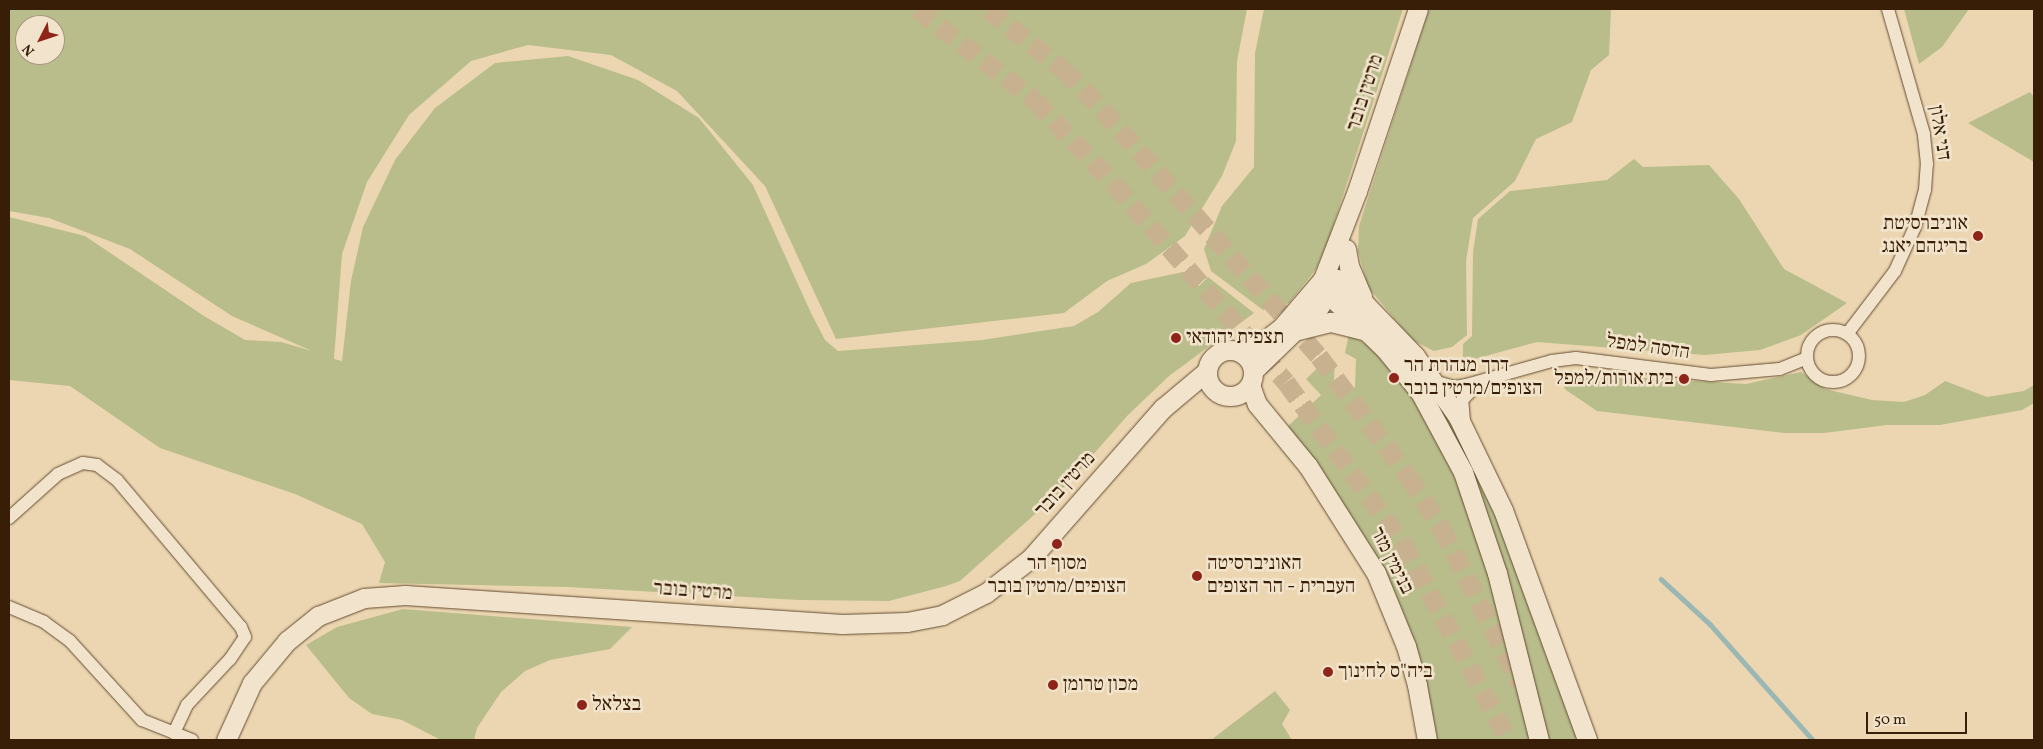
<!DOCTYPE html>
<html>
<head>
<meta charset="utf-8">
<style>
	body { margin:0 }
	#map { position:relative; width:2043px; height:749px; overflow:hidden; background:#ebd6b1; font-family:Vollkorn,"Frank Ruhl Libre",serif }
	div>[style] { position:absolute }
	.green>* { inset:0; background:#b8bd8b }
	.stream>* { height:4.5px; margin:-2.25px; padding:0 2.25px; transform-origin:2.25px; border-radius:2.25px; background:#9bb7b4 }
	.secondary-tunnel>* { height:19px; margin-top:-9.5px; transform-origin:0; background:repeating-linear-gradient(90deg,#c7b18f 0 19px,transparent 0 28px) }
	.roads { filter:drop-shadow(0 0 1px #654c31) drop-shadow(0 0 1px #654c31) }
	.street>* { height:12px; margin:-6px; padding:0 6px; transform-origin:6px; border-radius:6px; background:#f2e4cc }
	.street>.ring { margin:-6px; padding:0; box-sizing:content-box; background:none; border:12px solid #f2e4cc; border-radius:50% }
	.secondary>* { height:19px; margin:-9.5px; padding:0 9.5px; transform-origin:9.5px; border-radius:9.5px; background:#f2e4cc }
	.secondary>.ring { margin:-9.5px; padding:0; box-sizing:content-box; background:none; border:19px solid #f2e4cc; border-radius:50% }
	.dots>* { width:14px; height:14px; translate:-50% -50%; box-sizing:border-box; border:2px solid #f2e4cc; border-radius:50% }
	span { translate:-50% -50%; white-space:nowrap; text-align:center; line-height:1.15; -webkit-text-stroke:5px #f2e4cc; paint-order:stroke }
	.street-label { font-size:20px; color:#381e06 }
	.poi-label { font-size:20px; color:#381e06 }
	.right { translate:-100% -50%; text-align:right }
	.left { translate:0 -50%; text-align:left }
	.frame { position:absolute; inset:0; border:10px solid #381e06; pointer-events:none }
	.north { position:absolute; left:15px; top:15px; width:50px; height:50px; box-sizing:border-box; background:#f2e4cc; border:1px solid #a8957d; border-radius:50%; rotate:229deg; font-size:14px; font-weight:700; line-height:20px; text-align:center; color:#381e06 }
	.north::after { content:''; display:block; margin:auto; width:18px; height:22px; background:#8f2418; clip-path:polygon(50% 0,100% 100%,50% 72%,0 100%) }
	.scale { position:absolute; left:1866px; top:712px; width:101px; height:22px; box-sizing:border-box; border:2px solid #381e06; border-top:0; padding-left:6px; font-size:15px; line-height:18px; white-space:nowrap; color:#381e06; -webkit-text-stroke:4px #f2e4cc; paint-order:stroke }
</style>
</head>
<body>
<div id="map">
	<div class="green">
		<div style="clip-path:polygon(evenodd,9px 9px,1247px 9px,1237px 61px,1236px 141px,1222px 176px,1185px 236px,1146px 264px,1107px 281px,1064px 313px,836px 339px,765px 186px,677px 91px,611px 55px,528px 45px,471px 61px,409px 115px,367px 182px,342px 254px,334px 359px,342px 361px,351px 281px,363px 227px,395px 160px,435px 108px,495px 63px,568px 56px,638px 80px,699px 118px,753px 185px,811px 313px,825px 340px,838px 351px,982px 340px,1074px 326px,1098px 312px,1131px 283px,1183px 272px,1199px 286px,1208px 277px,1254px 313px,1169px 376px,1128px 415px,1061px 491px,960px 581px,946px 586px,889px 601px,800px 600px,567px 587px,379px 583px,385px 562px,362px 524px,295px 494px,160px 448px,70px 386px,9px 380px,9px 217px,85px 236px,204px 316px,245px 340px,281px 342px,312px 351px,232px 316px,130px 249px,49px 218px,9px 211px,9px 9px,25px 25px,55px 25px,55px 55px,25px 55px,25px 25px)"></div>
		<div style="clip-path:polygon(1264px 9px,1403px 9px,1330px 236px,1316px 269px,1289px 303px,1263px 310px,1211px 271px,1204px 249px,1222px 206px,1254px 167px,1255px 53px)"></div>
		<div style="clip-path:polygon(1429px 9px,1611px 9px,1609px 55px,1591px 70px,1572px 122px,1536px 139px,1515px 181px,1473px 218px,1466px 261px,1467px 335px,1452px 347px,1434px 351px,1412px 340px,1368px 287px,1358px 251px,1359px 226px)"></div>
		<div style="clip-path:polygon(1904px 9px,1969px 9px,1942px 47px,1919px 64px)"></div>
		<div style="clip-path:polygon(2030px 92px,2034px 97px,2034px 162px,1968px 123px)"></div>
		<div style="clip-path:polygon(1634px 159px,1643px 167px,1709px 165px,1739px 199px,1784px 269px,1847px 303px,1801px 335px,1760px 350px,1705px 355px,1537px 342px,1463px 362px,1463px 344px,1472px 336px,1473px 252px,1478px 219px,1510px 191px,1607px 180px)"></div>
		<div style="clip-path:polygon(1349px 334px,1374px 349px,1395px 374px,1422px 413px,1450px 465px,1494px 583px,1531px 740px,1433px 740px,1419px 666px,1286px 428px,1321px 395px,1306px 379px,1330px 356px,1335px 363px,1334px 380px,1355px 388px,1356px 359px,1345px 353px)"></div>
		<div style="clip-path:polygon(1801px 372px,1825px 389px,1872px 400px,1904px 402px,1925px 395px,1945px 381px,1987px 397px,2024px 391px,2034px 385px,2034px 403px,2022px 410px,1940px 425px,1887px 425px,1824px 433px,1785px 433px,1597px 411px,1566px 390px,1558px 380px,1564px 373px,1746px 384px)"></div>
		<div style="clip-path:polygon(1438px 394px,1479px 470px,1579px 740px,1545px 740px,1430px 398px)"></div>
		<div style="clip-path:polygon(403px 609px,632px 627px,610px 649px,550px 660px,525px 671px,501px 692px,477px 728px,474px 740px,441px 740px,402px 720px,372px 714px,349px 698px,306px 645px,337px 627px)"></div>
		<div style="clip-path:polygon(1275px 691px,1290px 710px,1282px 724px,1292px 740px,1211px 740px)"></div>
	</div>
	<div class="stream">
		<div style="left:1661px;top:579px;width:67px;rotate:42.6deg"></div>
		<div style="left:1710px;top:624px;width:155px;rotate:48.4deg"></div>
	</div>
	<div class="secondary-tunnel">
		<div style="left:917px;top:9px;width:149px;rotate:37.6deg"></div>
		<div style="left:1035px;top:100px;width:115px;rotate:46.8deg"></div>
		<div style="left:1114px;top:184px;width:262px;rotate:49deg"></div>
		<div style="left:1286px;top:382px;width:199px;rotate:54deg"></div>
		<div style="left:1403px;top:543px;width:224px;rotate:61.7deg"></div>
		<div style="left:988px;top:9px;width:96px;rotate:38.7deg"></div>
		<div style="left:1063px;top:69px;width:56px;rotate:45.7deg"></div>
		<div style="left:1102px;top:109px;width:329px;rotate:48.7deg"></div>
		<div style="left:1319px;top:356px;width:149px;rotate:53.4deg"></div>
		<div style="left:1408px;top:476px;width:61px;rotate:57.1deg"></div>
		<div style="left:1441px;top:527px;width:175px;rotate:63.1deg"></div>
	</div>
	<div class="roads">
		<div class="street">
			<div class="ring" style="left:1807px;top:330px;width:40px;height:40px"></div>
			<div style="left:1847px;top:334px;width:79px;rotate:-52.7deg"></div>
			<div style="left:1895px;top:271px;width:48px;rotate:-65.6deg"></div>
			<div style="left:1915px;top:227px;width:38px;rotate:-75deg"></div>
			<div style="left:1925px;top:190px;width:26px;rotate:-86deg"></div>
			<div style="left:1927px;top:164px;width:30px;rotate:-96deg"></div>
			<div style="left:1924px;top:134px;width:130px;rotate:-106.1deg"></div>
			<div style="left:1437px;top:382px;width:18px;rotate:16deg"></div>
			<div style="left:1454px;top:387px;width:12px;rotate:-9deg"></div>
			<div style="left:1466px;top:385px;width:89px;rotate:-15.6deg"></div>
			<div style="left:1552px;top:361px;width:24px;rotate:-7deg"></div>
			<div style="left:1576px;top:358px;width:136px;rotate:7.2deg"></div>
			<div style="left:1711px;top:375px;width:69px;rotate:-5deg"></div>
			<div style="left:1780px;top:369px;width:29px;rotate:-22deg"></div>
			<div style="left:1464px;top:421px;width:21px;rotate:-95deg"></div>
			<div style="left:1462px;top:400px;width:24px;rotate:-45deg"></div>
			<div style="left:9px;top:518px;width:66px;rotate:-41.9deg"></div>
			<div style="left:58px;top:474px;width:27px;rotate:-24deg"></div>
			<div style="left:83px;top:463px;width:14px;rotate:8deg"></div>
			<div style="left:97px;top:465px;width:25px;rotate:37deg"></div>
			<div style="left:117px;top:480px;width:192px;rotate:49.9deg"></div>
			<div style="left:241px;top:627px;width:11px;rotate:68deg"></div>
			<div style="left:245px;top:637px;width:27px;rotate:124deg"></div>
			<div style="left:230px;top:659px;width:63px;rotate:133.1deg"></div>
			<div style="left:187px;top:705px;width:31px;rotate:115deg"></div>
			<div style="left:9px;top:607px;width:38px;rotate:23deg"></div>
			<div style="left:44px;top:622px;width:32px;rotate:36deg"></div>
			<div style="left:70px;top:641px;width:107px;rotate:47.7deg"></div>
			<div style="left:142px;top:720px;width:54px;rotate:21.8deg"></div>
		</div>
		<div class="secondary">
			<div style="left:1346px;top:249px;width:17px;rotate:80deg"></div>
			<div style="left:1349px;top:266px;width:34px;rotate:67deg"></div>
			<div style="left:1323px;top:279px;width:14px"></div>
			<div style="left:1337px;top:279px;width:39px;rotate:42deg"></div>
			<div style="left:1366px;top:305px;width:71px;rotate:46.1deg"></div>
			<div style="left:1415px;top:356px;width:75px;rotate:54.8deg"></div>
			<div style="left:1458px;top:417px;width:103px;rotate:64.2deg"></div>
			<div style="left:1503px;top:510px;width:245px;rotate:69.9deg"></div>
			<div style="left:1323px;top:279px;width:16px;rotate:72deg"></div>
			<div style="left:1328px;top:294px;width:79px;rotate:44deg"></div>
			<div style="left:1385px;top:349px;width:55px;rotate:50.9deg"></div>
			<div style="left:1420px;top:392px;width:91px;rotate:61.7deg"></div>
			<div style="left:1463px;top:472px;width:107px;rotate:71.4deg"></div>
			<div style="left:1497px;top:573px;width:172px;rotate:75.9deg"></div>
			<div style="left:1298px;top:330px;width:34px;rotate:-14deg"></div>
			<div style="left:1331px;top:322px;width:33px;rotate:14deg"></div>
			<div class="ring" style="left:1207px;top:350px;width:27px;height:27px"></div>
			<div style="left:1241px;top:353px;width:20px;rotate:-24deg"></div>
			<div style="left:1259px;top:345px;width:29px;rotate:-38deg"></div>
			<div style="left:1282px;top:327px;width:63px;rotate:-49.5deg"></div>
			<div style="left:1323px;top:279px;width:94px;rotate:-68.9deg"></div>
			<div style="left:1357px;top:191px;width:192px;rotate:-71.5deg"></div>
			<div style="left:1253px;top:371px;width:92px;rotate:-44.1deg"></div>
			<div style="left:1319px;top:307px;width:27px;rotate:-57deg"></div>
			<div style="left:1250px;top:385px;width:20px;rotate:70deg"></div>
			<div style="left:1257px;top:404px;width:80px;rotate:50.6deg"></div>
			<div style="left:1308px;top:466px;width:127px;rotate:57.6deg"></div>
			<div style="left:1376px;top:573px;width:79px;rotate:67.7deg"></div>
			<div style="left:1406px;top:646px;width:41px;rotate:74.2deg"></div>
			<div style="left:1417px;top:685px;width:56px;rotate:79.7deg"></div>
			<div style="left:226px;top:740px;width:63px;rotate:-65.5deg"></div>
			<div style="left:252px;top:683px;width:55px;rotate:-50.2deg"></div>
			<div style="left:287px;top:641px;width:40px;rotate:-39deg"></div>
			<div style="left:318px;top:616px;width:49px;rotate:-21.4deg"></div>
			<div style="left:364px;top:598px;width:41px;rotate:-4.2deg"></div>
			<div style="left:405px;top:595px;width:438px;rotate:3.8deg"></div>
			<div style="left:842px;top:624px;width:65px;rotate:-1.8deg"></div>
			<div style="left:907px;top:622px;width:36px;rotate:-11deg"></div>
			<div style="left:942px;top:615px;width:49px;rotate:-26.6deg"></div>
			<div style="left:986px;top:593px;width:57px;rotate:-37.9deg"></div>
			<div style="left:1031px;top:558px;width:200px;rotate:-48.7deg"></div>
			<div style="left:1163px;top:408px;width:57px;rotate:-40.1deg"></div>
		</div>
	</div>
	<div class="dots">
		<div style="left:1978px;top:236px;background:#8f2418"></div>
		<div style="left:1176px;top:338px;background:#8f2418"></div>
		<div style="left:1394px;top:378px;background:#8f2418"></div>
		<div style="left:1684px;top:379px;background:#8f2418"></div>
		<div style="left:1057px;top:544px;background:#8f2418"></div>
		<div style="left:1197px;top:576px;background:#8f2418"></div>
		<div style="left:1328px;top:672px;background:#8f2418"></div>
		<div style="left:1053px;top:685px;background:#8f2418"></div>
		<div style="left:582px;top:705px;background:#8f2418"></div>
	</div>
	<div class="street-label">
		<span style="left:1366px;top:93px;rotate:-72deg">מרטין בובר</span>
		<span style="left:1939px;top:133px;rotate:81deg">דני אלון</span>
		<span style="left:1648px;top:348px;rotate:8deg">הדסה למפל</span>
		<span style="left:1066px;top:485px;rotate:-48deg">מרטין בובר</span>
		<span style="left:1391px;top:561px;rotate:63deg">בנימין מזר</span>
		<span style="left:693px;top:592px;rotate:4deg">מרטין בובר</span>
	</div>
	<div class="poi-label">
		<span class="right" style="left:1968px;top:236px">אוניברסיטת<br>בריגהם יאנג</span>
		<span class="left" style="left:1186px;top:338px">תצפית יהודאי</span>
		<span class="left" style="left:1404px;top:378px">דרך מנהרת הר<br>הצופים/מרטין בובר</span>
		<span class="right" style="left:1674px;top:379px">בית אורות/למפל</span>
		<span style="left:1057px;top:576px">מסוף הר<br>הצופים/מרטין בובר</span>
		<span class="left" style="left:1207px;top:576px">האוניברסיטה<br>העברית - הר הצופים</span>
		<span class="left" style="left:1338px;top:672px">ביה"ס לחינוך</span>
		<span class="left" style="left:1063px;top:685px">מכון טרומן</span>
		<span class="left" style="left:592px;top:705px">בצלאל</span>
	</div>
	<div class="frame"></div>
	<div class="north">N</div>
	<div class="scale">50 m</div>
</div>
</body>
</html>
